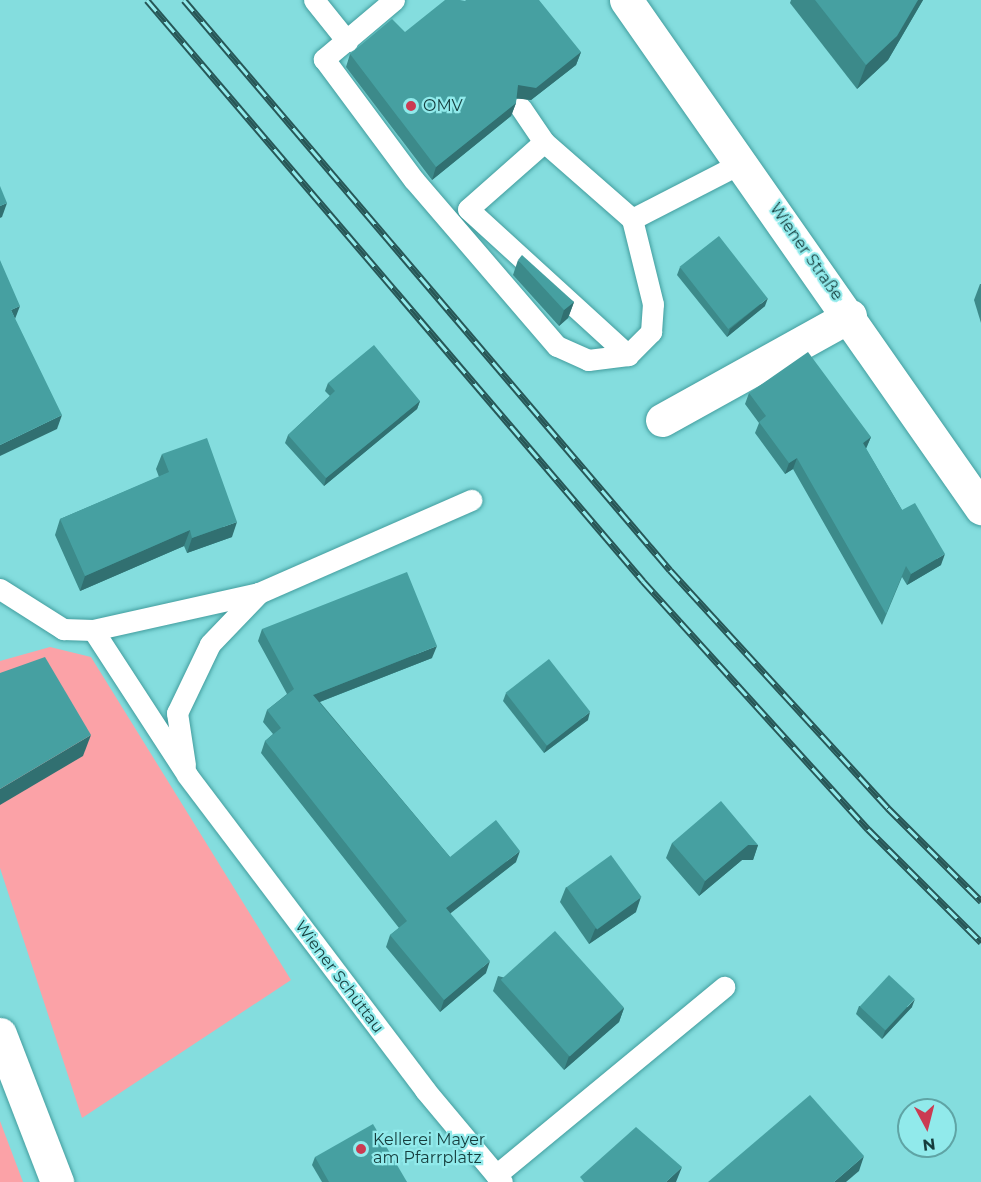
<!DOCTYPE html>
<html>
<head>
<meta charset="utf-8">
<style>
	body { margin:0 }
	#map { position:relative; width:981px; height:1182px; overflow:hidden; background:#84ddde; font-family:Montserrat,sans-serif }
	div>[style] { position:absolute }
	.green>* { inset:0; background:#fba2a7 }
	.roads { filter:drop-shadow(0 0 2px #429d9e) drop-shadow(0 0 2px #429d9e) }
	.lane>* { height:21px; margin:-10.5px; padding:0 10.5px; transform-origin:10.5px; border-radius:10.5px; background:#fff }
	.street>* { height:33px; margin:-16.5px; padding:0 16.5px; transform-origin:16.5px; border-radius:16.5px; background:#fff }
	.primary>* { height:33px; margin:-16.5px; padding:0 16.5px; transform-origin:16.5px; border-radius:16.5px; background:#fff }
	.rail>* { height:7px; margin-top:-3.5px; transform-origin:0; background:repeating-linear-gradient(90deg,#91eaeb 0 14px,#275757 0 28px); box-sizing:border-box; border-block:2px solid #275757 }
	.wall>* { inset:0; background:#3c8a8a }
	.shaded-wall>* { inset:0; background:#317071 }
	.building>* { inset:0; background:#46a0a1; transform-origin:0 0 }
	.dots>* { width:16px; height:16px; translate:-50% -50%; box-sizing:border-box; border:3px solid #91eaeb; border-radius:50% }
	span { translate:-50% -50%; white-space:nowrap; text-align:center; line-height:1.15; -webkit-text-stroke:4.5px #91eaeb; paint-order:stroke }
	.poi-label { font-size:16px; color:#153c3c }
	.left { translate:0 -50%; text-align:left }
	.street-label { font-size:16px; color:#153c3c }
	.north { position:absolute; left:897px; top:1098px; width:60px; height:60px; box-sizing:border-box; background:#91eaeb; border:2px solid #5fa4a5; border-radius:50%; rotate:173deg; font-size:16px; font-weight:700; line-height:24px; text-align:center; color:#153c3c }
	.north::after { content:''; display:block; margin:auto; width:21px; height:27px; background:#cb3b52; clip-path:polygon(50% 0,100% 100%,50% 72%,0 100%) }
</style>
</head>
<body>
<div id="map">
	<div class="green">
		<div style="clip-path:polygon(50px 647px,91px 657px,291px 980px,82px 1118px,0 868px,0 661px)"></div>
		<div style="clip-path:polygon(0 1121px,23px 1182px,0 1182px)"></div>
	</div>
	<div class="roads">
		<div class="lane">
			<div style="left:314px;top:0;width:53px;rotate:51.2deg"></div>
			<div style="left:394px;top:0;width:92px;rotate:139.9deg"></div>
			<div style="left:324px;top:59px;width:151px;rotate:53.4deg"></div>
			<div style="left:414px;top:180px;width:219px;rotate:49.3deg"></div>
			<div style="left:557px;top:346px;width:34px;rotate:24deg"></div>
			<div style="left:588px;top:360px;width:40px;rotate:-7.1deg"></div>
			<div style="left:628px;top:355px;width:33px;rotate:-45deg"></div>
			<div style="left:651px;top:332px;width:28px;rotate:-86deg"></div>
			<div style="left:653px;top:304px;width:88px;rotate:-103.9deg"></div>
			<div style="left:632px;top:219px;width:117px;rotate:-138.8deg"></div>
			<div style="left:544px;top:142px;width:41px;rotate:-124.1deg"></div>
			<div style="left:544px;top:142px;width:101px;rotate:138.6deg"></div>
			<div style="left:468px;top:209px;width:217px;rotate:42.4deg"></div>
			<div style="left:632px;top:219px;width:125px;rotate:-27.2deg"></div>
			<div style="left:0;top:589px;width:75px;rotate:32.4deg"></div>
			<div style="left:63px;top:629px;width:30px;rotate:2deg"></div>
			<div style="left:93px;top:630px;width:173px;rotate:57deg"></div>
			<div style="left:187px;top:775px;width:395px;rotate:52.9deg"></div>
			<div style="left:425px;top:1090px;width:120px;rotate:50.1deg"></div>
			<div style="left:93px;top:630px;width:170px;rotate:-12.6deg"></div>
			<div style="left:259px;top:593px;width:232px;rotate:-23.7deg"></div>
			<div style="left:185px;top:765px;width:53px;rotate:-98.7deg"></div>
			<div style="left:177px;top:713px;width:76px;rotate:-64.4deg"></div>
			<div style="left:210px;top:644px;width:71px;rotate:-46.1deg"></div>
			<div style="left:496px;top:1175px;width:296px;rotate:-39.5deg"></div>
		</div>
		<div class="street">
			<div style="left:662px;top:420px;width:215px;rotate:-29deg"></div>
			<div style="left:0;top:1034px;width:159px;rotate:68.9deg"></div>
		</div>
		<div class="primary">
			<div style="left:626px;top:0;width:620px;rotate:55.05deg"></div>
		</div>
	</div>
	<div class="rail">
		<div style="left:147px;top:0;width:764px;rotate:49.51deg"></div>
		<div style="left:643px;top:581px;width:335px;rotate:47.8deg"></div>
		<div style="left:868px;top:829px;width:160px;rotate:45deg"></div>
		<div style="left:184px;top:0;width:749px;rotate:49.55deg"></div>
		<div style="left:670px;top:570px;width:323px;rotate:47.5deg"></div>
		<div style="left:888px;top:808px;width:132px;rotate:45deg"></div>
	</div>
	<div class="wall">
		<div style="clip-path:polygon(791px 0,923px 0,888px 60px,857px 89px,790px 3px)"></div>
		<div style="clip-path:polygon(405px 32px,581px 52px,576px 65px,531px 100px,516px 98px,516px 103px,511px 116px,432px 180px,346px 67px,350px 54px)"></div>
		<div style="clip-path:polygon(518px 260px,574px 302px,568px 318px,559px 326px,513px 275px)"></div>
		<div style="clip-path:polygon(680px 267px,765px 306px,727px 337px,677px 275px)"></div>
		<div style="clip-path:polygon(980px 284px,981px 284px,981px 323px,974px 300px)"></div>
		<div style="clip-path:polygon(328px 383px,420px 401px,417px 409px,324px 486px,285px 443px,288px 435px,330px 396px,325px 391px)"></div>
		<div style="clip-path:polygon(749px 393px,871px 437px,866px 449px,902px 510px,941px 565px,907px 585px,902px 577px,882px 625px,793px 469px,785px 474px,755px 433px,759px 423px,745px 404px)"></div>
		<div style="clip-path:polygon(162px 454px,232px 537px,187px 553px,184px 546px,80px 591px,55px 535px,60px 519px,159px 477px,156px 469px)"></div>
		<div style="clip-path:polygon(262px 629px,432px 658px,320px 702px,450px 857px,516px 862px,450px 913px,486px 973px,440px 1012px,386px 947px,390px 935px,399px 928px,261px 753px,265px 741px,273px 734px,263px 722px,267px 710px,287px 694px,258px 641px)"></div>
		<div style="clip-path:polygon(506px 693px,588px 720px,544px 753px,503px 701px)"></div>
		<div style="clip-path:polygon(672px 843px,758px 845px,753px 860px,742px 860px,699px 896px,666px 858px)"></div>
		<div style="clip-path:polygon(566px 887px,636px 912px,589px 944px,560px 902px)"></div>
		<div style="clip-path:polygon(498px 976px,624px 1008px,619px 1022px,564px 1070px,493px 991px)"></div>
		<div style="clip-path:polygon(859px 1006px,912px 1007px,882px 1039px,856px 1014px)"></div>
		<div style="clip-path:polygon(315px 1157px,407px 1182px,322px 1182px,312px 1165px)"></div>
	</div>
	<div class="shaded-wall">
		<div style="clip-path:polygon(918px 0,923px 0,888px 60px,857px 89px,866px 65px)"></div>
		<div style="clip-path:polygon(581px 52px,576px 65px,531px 100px,513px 98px,518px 85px)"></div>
		<div style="clip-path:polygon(516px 103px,511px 116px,432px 180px,436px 167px)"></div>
		<div style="clip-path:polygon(7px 203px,2px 217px,0 218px,0 206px)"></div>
		<div style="clip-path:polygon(768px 298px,765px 306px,727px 337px,730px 329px)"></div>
		<div style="clip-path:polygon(574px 302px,568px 318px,559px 326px,564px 310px)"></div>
		<div style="clip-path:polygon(20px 306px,15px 319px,11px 310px)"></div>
		<div style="clip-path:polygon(420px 401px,417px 409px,324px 486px,326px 478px)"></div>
		<div style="clip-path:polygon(62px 415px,57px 429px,0 456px,0 445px)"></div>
		<div style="clip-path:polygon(871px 437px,866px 448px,859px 454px,863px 443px)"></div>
		<div style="clip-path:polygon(797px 458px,793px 469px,785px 474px,789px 463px)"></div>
		<div style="clip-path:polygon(237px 522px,232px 537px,187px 553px,192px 538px)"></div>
		<div style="clip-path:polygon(190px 530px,184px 546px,80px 591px,85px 576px)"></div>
		<div style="clip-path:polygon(945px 554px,941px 565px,907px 585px,911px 574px)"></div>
		<div style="clip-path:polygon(437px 646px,432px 658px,309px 706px,313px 695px)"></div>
		<div style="clip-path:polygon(590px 712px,588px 720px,544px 753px,547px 745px)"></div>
		<div style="clip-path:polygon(91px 735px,83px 756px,0 805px,0 789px)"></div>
		<div style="clip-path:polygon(748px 845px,758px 845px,753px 860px,742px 860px,699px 896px,705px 881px)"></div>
		<div style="clip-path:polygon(520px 851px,516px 862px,442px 920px,446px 908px)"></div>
		<div style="clip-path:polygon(641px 897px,636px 912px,589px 944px,595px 929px)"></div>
		<div style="clip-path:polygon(490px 961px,486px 973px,440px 1012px,444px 1000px)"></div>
		<div style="clip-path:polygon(915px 999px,912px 1007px,882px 1039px,885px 1031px)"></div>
		<div style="clip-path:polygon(624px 1008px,619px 1022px,564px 1070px,569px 1056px)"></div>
		<div style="clip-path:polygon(864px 1156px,859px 1171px,846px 1182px,834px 1182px)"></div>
		<div style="clip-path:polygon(682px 1167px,676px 1182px,666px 1182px)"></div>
	</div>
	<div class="building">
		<div style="clip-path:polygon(445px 0,460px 0,465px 1px,466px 0,539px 0,581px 52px,536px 88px,518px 85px,516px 103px,436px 167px,350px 54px,392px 19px,405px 32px)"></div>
		<div style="clip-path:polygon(815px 0,918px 0,897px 36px,866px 65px)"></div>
		<div style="clip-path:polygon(0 186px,7px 203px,0 206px)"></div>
		<div style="left:719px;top:236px;width:79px;height:50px;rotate:52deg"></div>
		<div style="clip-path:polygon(522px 255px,574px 302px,564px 310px,518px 260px)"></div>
		<div style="clip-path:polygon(0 260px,20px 306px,11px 310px,62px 415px,0 445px)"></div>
		<div style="clip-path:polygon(374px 345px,420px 401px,326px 478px,288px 435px,335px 391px,328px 383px)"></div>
		<div style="clip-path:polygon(808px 352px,871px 437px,863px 443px,902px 510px,915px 503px,945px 554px,911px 574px,906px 566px,886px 614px,797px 458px,789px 463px,759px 422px,766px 416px,749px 393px)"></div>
		<div style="clip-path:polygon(207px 438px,237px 522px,192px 538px,190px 530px,85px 576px,60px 519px,169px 472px,162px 454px)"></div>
		<div style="clip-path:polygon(407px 572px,437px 646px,313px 695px,450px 857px,496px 820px,520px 851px,446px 908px,490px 961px,444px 1000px,390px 935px,407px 921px,265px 741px,281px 728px,267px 710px,294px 689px,262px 629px)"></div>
		<div style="clip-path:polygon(45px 657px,91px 735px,0 789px,0 673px)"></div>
		<div style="left:549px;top:659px;width:67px;height:55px;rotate:52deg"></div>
		<div style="clip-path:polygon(721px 801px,758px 845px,748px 845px,705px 881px,672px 843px)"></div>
		<div style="left:611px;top:855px;width:52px;height:55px;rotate:54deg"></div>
		<div style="left:555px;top:931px;width:103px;height:73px;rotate:48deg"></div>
		<div style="left:889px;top:975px;width:35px;height:43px;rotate:43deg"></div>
		<div style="clip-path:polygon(810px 1095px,864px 1156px,834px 1182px,708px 1182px)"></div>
		<div style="clip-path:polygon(373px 1124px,407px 1182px,329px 1182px,315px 1157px)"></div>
		<div style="clip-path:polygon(636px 1127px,682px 1167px,666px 1182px,584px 1182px,580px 1177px)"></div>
	</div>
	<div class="dots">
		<div style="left:411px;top:106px;background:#cb3b52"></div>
		<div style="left:361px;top:1149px;background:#cb3b52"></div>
	</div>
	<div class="poi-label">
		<span class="left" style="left:423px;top:106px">OMV</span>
		<span class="left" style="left:373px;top:1149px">Kellerei Mayer<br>am Pfarrplatz</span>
	</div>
	<div class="street-label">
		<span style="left:806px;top:252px;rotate:55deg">Wiener Straße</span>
		<span style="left:339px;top:977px;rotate:53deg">Wiener Schüttau</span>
	</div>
	<div class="north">N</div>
</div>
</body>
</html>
